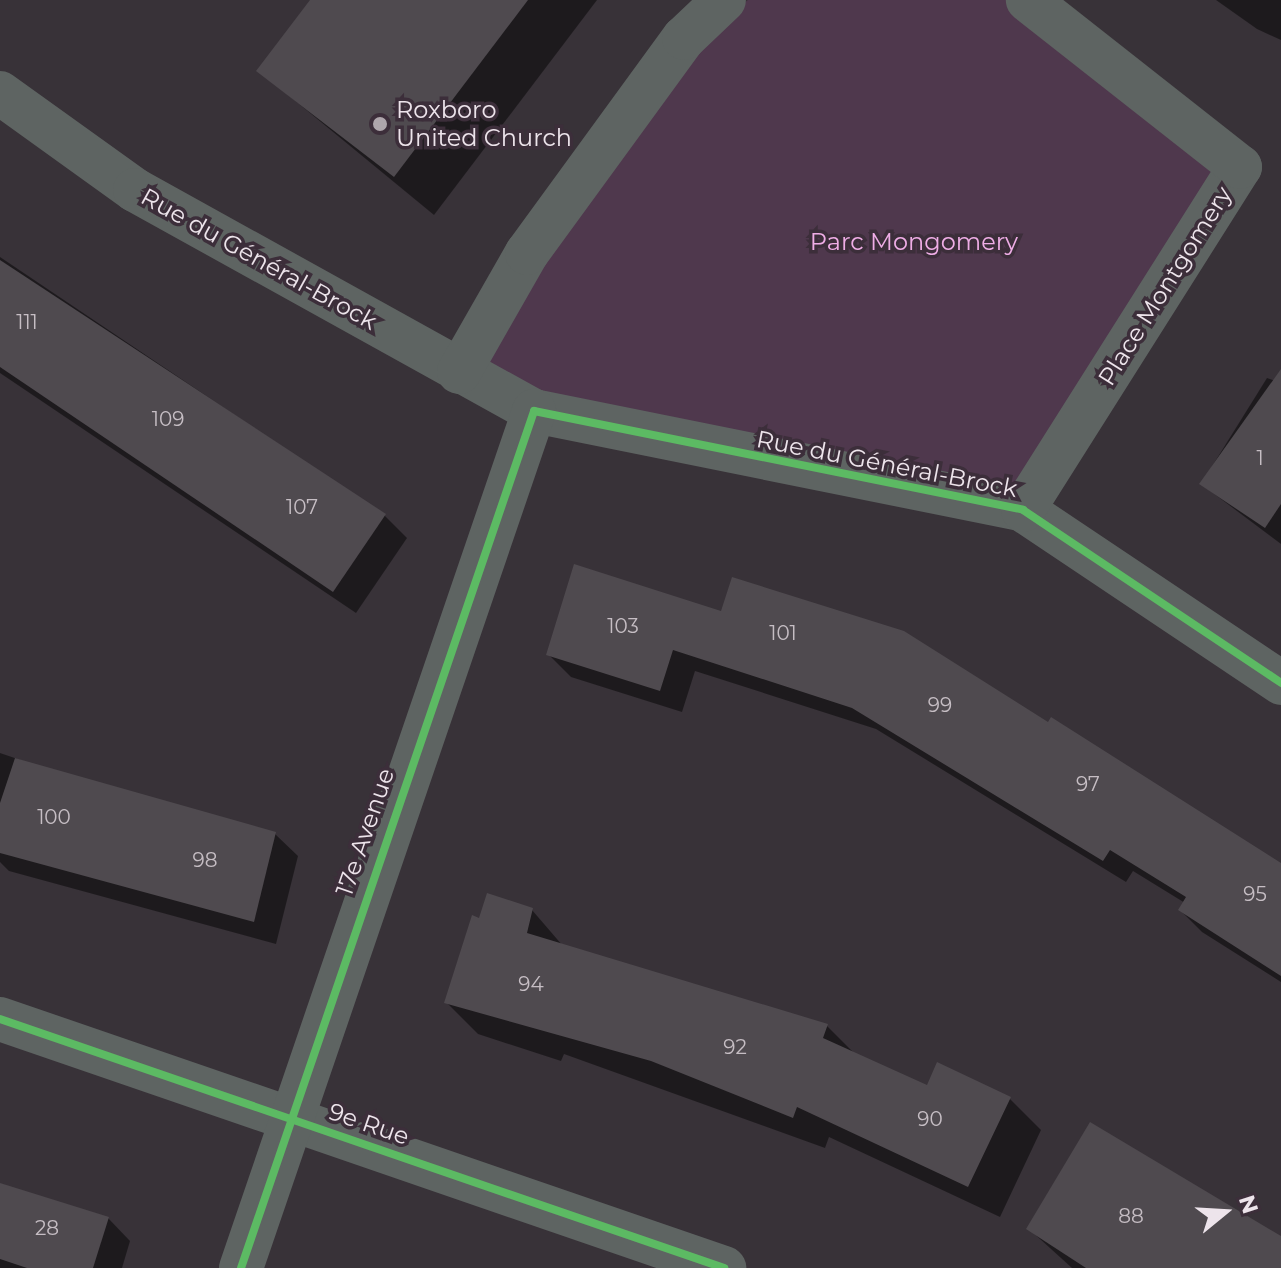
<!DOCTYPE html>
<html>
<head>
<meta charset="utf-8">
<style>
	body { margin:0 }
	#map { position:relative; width:1281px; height:1268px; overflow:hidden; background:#383238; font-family:Montserrat,sans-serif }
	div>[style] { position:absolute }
	.green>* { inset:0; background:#4f384d }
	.shadow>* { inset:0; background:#0007 }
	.building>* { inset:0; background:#4f4a4f }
	.minor>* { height:44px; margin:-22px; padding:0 22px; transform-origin:22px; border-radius:22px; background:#5e6462 }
	.cycleway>* { height:8px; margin:-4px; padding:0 4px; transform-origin:4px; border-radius:4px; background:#5cba63 }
	.dots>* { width:22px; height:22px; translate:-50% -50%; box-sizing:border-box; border:4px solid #3c2e3a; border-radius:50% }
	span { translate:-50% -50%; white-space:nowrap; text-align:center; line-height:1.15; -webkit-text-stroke:7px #3c2e3a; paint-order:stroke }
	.number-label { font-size:20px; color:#c6bec4 }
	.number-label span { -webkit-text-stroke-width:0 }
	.poi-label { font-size:24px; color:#ede4eb }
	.left { translate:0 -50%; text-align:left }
	.park-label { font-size:24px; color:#efade6 }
	.street-label { font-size:24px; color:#ede4eb }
	.north { position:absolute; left:1185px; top:1172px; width:80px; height:80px; -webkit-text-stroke:6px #3c2e3a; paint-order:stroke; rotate:72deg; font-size:22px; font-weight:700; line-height:32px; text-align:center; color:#ede4eb }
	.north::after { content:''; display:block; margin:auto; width:28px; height:36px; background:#ede4eb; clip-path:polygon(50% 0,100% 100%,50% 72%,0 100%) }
</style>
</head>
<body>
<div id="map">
	<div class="green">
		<div style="clip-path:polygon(748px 0,1046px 0,1227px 153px,1023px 510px,459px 372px,687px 44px)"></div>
	</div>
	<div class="shadow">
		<div style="clip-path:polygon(313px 0,597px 0,434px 215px,259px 71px)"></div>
		<div style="clip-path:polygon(1216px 0,1281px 0,1281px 40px,1257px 29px)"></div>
		<div style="clip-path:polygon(0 257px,385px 516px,407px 538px,356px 613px,0 373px)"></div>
		<div style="clip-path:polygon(1267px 378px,1281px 383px,1281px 544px,1201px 484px)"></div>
		<div style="clip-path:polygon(575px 566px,1281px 868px,1281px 982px,1202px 932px,1180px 910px,1185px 903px,1133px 871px,1126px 882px,876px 729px,695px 671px,682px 712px,571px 677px,549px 655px)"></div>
		<div style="clip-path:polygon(0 753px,156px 806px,275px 834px,298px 856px,276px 944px,9px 871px,0 862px)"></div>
		<div style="clip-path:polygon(532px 910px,563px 946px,827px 1026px,856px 1055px,928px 1088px,1010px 1099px,1041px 1130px,1000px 1217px,829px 1137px,825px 1148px,564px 1054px,561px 1061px,478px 1034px,446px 1002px,480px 920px)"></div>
		<div style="clip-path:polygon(0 1195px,108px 1218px,130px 1241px,122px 1268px,0 1268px)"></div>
		<div style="clip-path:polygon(1029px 1229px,1281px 1240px,1281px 1268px,1072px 1268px)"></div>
	</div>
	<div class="building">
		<div style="clip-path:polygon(310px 0,528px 0,394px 177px,256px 71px)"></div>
		<div style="clip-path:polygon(0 260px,386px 514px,333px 592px,0 367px)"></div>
		<div style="clip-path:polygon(1281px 369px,1281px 504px,1265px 528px,1199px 484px)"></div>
		<div style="clip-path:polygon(574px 564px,721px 611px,732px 577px,904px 631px,1048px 722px,1051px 717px,1281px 863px,1281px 976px,1178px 910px,1186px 897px,1110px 850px,1103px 861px,852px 708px,673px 650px,660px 691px,546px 655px)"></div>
		<div style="clip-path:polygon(15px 758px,276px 832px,254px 922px,0 853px,0 803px)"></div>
		<div style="clip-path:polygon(487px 893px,533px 908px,527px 933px,828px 1024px,823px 1038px,927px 1085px,937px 1062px,1011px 1097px,968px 1187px,797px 1107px,793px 1118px,651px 1061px,444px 1003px,472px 915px,479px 918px)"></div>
		<div style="clip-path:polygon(1090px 1122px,1281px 1236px,1281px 1268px,1086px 1268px,1026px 1229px)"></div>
		<div style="clip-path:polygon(0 1183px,109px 1217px,93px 1268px,27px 1268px,0 1259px)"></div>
	</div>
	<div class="minor">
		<div style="left:0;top:93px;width:166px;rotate:35.7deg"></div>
		<div style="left:135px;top:190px;width:456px;rotate:29deg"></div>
		<div style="left:534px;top:411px;width:499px;rotate:11.4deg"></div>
		<div style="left:1023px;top:510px;width:311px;rotate:33.8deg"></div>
		<div style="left:459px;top:372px;width:137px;rotate:-60.3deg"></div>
		<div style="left:527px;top:253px;width:266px;rotate:-53.9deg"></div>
		<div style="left:684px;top:38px;width:55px;rotate:-43.5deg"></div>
		<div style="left:1023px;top:510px;width:406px;rotate:-57.7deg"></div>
		<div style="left:1240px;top:167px;width:270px;rotate:-141.8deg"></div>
		<div style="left:0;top:1019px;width:766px;rotate:18.98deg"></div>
		<div style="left:241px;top:1268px;width:906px;rotate:-71.12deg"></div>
	</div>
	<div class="cycleway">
		<div style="left:0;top:1019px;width:766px;rotate:18.98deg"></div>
		<div style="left:241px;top:1268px;width:906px;rotate:-71.12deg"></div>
		<div style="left:534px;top:411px;width:499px;rotate:11.4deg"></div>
		<div style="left:1023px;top:510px;width:311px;rotate:33.8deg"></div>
	</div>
	<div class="dots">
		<div style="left:380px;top:124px;background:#aea6ac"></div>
	</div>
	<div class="number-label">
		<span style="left:27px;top:322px">111</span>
		<span style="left:168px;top:419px">109</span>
		<span style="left:1260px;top:458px">1</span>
		<span style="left:302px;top:507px">107</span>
		<span style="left:623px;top:626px">103</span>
		<span style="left:783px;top:633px">101</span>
		<span style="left:940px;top:705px">99</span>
		<span style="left:1088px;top:784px">97</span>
		<span style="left:54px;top:817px">100</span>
		<span style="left:205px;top:860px">98</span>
		<span style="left:1255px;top:894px">95</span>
		<span style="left:531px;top:984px">94</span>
		<span style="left:735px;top:1047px">92</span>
		<span style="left:930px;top:1119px">90</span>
		<span style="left:1131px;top:1216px">88</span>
		<span style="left:47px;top:1228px">28</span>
	</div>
	<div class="poi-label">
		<span class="left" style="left:396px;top:124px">Roxboro<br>United Church</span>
	</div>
	<div class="park-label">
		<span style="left:914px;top:242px">Parc Mongomery</span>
	</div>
	<div class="street-label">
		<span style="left:259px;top:259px;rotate:29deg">Rue du Général-Brock</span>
		<span style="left:1165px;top:286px;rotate:-58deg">Place Montgomery</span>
		<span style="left:887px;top:464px;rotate:11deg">Rue du Général-Brock</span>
		<span style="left:365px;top:832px;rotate:-71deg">17e Avenue</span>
		<span style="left:369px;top:1124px;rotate:19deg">9e Rue</span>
	</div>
	<div class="north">N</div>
</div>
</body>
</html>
